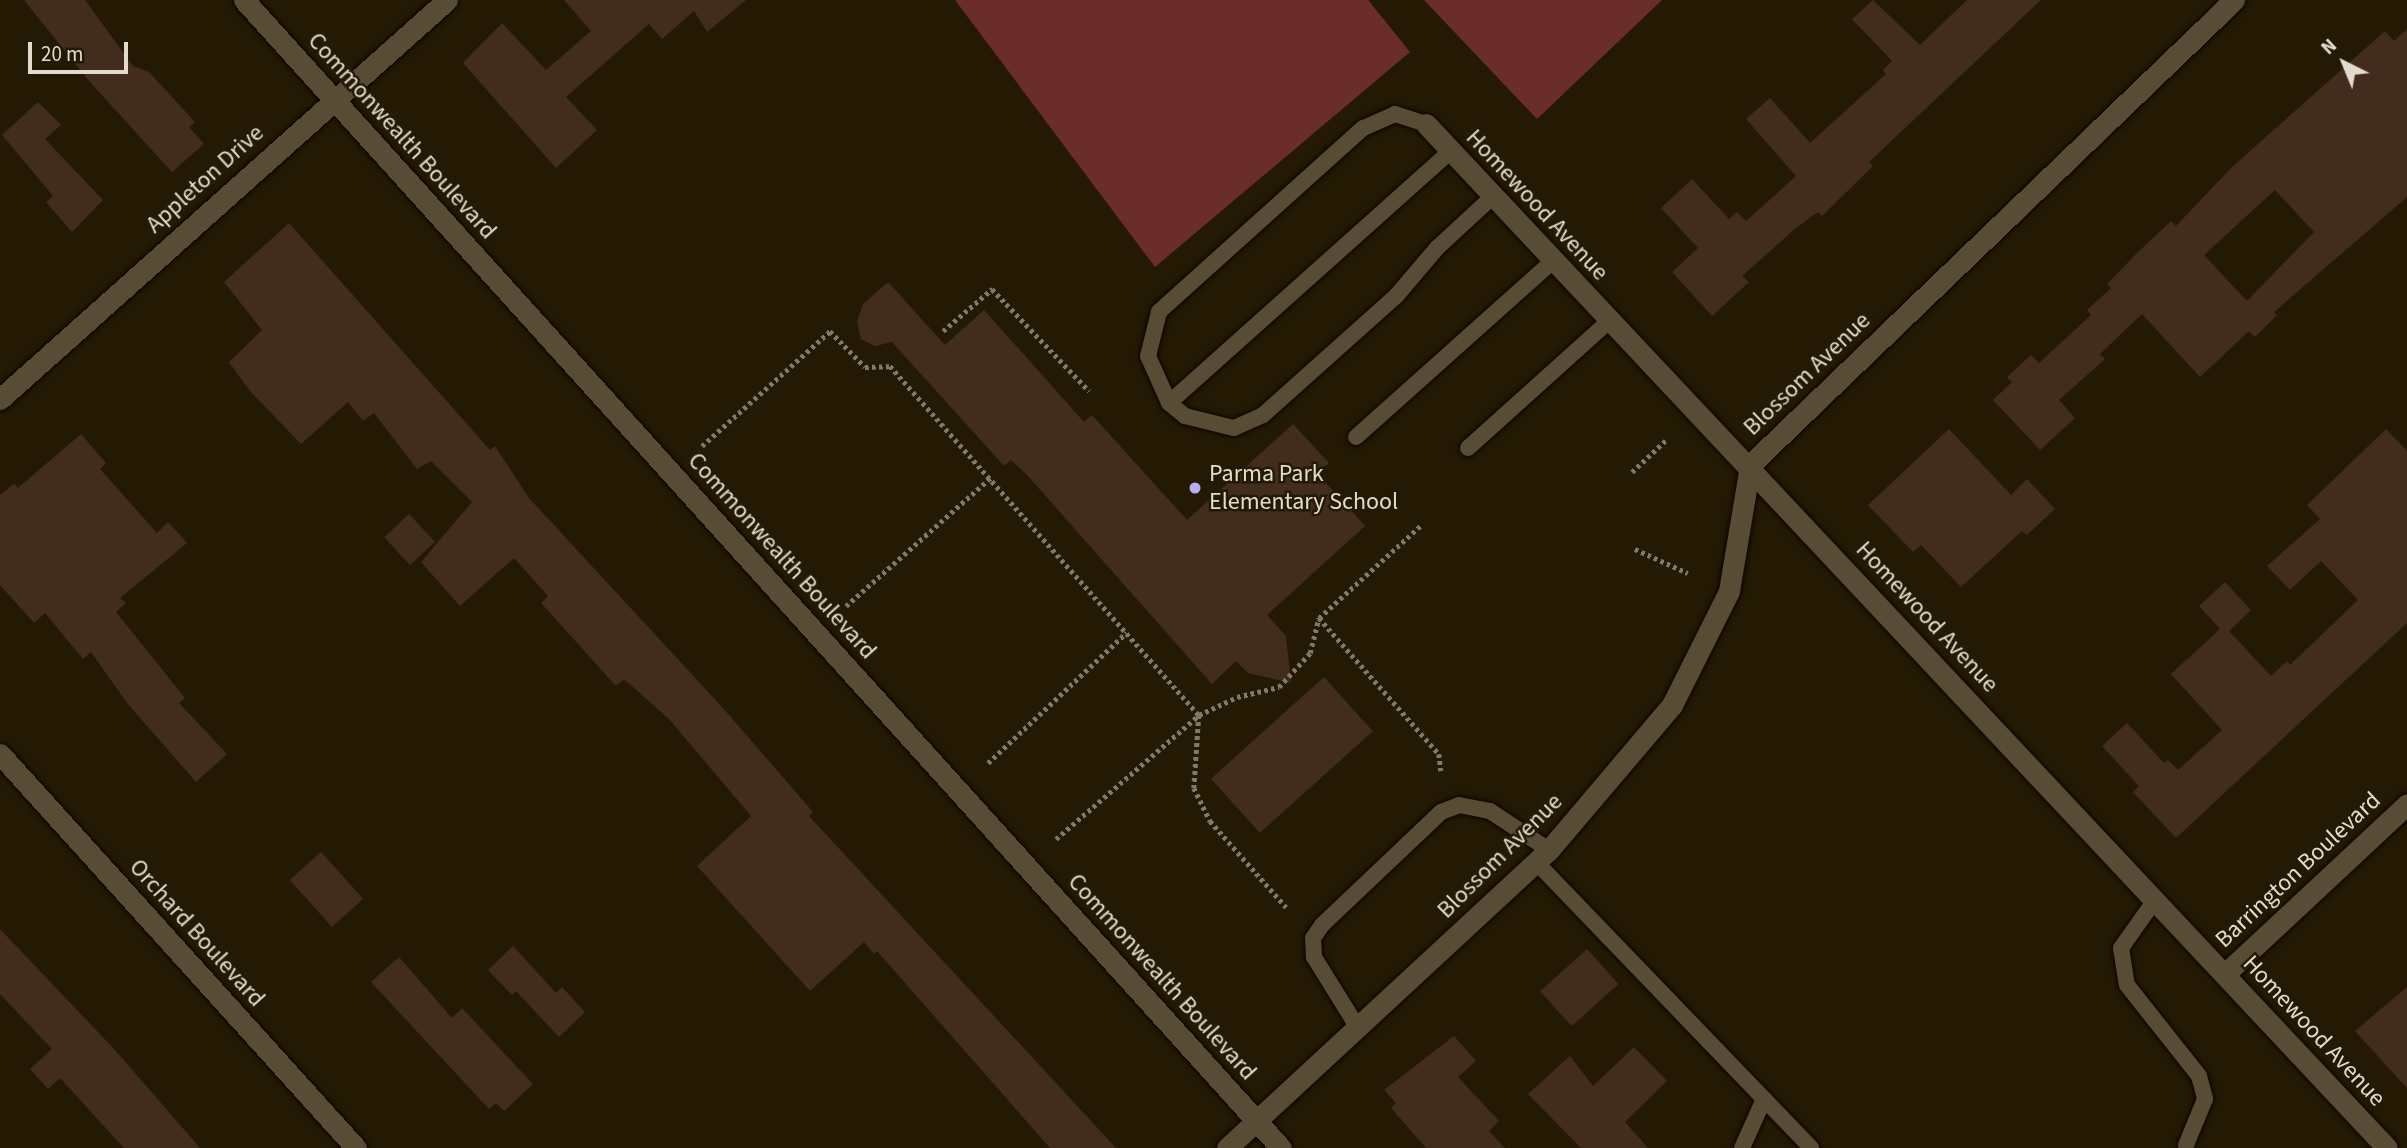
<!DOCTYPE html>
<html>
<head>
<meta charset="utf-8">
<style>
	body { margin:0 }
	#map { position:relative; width:2407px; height:1148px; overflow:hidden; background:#241a04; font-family:"Source Sans 3",sans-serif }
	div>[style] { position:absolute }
	.green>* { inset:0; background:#6a2d2b }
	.building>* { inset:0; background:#412c1d; transform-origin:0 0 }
	.path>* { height:4.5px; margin-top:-2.25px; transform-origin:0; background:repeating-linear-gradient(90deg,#827a68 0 3.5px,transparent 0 7px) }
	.roads { filter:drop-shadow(0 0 2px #0d0500) drop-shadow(0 0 2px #0d0500) }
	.lane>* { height:16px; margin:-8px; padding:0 8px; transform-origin:8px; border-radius:8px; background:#584c35 }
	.street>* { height:21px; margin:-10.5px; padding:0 10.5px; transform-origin:10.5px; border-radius:10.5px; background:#584c35 }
	.dots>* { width:19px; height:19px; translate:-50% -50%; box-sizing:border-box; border:4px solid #241a04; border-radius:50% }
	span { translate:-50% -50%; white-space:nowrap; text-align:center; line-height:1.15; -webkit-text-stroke:5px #241a04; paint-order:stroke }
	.street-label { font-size:24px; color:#e2dbce }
	.poi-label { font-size:24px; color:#e2dbce }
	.left { translate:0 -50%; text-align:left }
	.north { position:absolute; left:2309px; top:28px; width:70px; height:70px; -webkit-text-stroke:5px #241a04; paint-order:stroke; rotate:317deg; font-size:19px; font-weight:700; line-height:28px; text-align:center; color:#e2dbce }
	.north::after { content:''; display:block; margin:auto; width:24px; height:32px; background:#e2dbce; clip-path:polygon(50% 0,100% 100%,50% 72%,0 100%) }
	.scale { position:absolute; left:28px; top:42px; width:100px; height:32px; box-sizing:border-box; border:4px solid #e2dbce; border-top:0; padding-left:9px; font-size:21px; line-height:24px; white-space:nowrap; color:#e2dbce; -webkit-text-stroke:5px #241a04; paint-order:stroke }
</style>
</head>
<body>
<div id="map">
	<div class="green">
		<div style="clip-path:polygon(955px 0,1368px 0,1410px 52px,1155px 267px)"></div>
		<div style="clip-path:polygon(1424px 0,1662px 0,1537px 119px)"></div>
	</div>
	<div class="building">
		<div style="clip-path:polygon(24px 0,85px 0,133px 66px,149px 72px,195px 122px,189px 127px,204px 144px,172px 172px,89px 81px)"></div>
		<div style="clip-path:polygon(564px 0,746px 0,707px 32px,694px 11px,662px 39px,649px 24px,566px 97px,597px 130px,556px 168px,463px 63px,502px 23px,546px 70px,591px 31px)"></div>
		<div style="clip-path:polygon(1873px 0,1920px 45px,1967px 0,2041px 0,1869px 162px,1873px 166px,1822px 216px,1818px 212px,1796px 228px,1742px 276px,1749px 282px,1712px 316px,1672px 272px,1698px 248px,1661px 208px,1692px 179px,1729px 219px,1737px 212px,1746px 221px,1796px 176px,1746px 119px,1770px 98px,1810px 143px,1886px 74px,1883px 70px,1892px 61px,1852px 19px)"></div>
		<div style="clip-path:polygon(evenodd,2407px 29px,2407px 197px,2274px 312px,2277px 315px,2255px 337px,2249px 331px,2200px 377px,2142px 314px,2100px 354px,2105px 359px,2059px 400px,2075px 418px,2040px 450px,1993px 400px,2012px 382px,2007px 377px,2031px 355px,2039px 363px,2091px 315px,2087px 310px,2111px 288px,2107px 284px,2137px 253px,2171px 221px,2176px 226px,2231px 168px,2385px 31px,2394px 41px,2407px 29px,2275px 190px,2314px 232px,2247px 301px,2204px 255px,2275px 190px)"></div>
		<div style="clip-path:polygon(38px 102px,61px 125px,45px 139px,103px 200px,72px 232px,46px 202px,53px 196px,2px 135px)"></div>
		<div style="clip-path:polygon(289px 223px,490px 450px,495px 446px,529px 498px,723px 708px,813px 812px,809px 816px,1116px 1148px,1050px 1148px,877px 951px,874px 954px,864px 942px,810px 991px,697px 866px,751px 816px,669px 719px,624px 679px,616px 686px,541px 603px,548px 596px,514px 558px,460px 606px,421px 562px,472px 502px,431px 461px,417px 469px,374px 413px,363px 421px,348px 402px,301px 444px,250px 391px,229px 362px,262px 330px,224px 282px)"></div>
		<div style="clip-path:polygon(888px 282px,945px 345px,984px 310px,1084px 422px,1092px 415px,1187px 520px,1293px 424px,1329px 463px,1317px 473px,1365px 526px,1267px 615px,1286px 636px,1291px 683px,1248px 673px,1236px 661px,1212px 684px,1027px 475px,1011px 460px,1004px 466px,892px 342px,875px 346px,861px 339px,857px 322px,863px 304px)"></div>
		<div style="clip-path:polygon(1949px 429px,2011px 495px,2027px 479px,2055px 509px,2027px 535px,2022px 531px,1961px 587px,1921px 545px,1913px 552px,1868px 505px)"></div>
		<div style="clip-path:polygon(2386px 429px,2407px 451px,2407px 623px,2176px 838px,2133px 792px,2139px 786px,2102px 746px,2127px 723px,2164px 763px,2168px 760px,2178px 770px,2222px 730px,2171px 674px,2220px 629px,2199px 606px,2225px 582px,2251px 610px,2229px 631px,2271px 676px,2287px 661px,2290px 665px,2358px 600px,2321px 561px,2290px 590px,2267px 566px,2320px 519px,2307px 505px)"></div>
		<div style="clip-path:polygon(81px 434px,106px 463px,100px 469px,157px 533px,168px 522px,187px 543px,120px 598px,126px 603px,116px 612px,185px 698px,179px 703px,227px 754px,196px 782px,127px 703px,91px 652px,83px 659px,45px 613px,34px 623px,0 585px,0 495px,14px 484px,18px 488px)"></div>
		<div style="left:409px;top:514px;width:38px;height:34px;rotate:47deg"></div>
		<div style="left:1324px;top:677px;width:73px;height:152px;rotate:48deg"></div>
		<div style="left:321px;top:852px;width:63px;height:42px;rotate:48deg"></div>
		<div style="clip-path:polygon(0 929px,115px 1050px,200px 1148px,124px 1148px,60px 1078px,48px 1089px,30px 1069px,52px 1049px,0 994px)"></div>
		<div style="clip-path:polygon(513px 946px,556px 993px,562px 987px,585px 1012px,559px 1037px,516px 991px,512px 995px,488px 970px)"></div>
		<div style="left:1587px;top:949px;width:47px;height:63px;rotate:48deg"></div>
		<div style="clip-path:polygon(399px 957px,452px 1018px,462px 1008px,533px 1084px,504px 1111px,496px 1103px,489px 1109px,371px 982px)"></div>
		<div style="clip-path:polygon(2407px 987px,2407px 1088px,2355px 1031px)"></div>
		<div style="clip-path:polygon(1454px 1036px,1476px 1061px,1458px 1077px,1499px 1121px,1489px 1131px,1505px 1148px,1426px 1148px,1391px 1108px,1396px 1103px,1384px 1090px)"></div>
		<div style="clip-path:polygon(1634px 1047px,1667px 1081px,1625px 1122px,1648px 1148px,1581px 1148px,1528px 1094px,1570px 1056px,1593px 1086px)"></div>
	</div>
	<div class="path">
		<div style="left:943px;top:331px;width:65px;rotate:-40.6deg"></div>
		<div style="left:992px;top:289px;width:141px;rotate:46.4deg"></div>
		<div style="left:702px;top:446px;width:172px;rotate:-41.9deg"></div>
		<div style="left:830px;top:331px;width:50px;rotate:45.8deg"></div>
		<div style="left:865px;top:367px;width:25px;rotate:-2deg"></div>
		<div style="left:890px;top:366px;width:466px;rotate:48.5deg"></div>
		<div style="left:1199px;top:715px;width:42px;rotate:-25.3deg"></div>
		<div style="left:1237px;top:697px;width:43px;rotate:-13.4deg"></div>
		<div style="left:1279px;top:687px;width:46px;rotate:-47.6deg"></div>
		<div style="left:1310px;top:653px;width:36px;rotate:-76deg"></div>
		<div style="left:1319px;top:618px;width:137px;rotate:-42.3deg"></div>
		<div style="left:1632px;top:472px;width:47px;rotate:-43.3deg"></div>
		<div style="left:1635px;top:549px;width:58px;rotate:24.4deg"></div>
		<div style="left:846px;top:606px;width:193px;rotate:-41.6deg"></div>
		<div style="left:1319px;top:618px;width:181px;rotate:48.6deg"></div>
		<div style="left:1439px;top:754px;width:17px;rotate:83deg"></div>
		<div style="left:988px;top:763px;width:190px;rotate:-43.3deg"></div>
		<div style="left:1056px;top:839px;width:189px;rotate:-40.9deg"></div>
		<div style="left:1199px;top:715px;width:73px;rotate:93.9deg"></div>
		<div style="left:1194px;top:788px;width:37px;rotate:64deg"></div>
		<div style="left:1210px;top:821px;width:115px;rotate:48.5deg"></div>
	</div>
	<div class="roads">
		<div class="lane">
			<div style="left:1426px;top:124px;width:33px;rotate:-162deg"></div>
			<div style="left:1395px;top:114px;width:35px;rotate:156deg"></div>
			<div style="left:1363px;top:128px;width:275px;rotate:138deg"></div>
			<div style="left:1159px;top:312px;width:45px;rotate:104deg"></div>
			<div style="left:1148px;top:356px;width:51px;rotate:65.9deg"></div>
			<div style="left:1169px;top:403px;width:21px;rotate:39deg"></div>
			<div style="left:1185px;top:416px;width:50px;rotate:13.8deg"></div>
			<div style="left:1234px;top:428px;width:32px;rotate:-24deg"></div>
			<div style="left:1263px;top:415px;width:180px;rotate:-41.8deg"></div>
			<div style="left:1397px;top:295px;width:62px;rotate:-49.6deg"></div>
			<div style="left:1437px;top:248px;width:75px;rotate:-42.8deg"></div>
			<div style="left:1169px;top:403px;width:378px;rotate:-41.8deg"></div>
			<div style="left:1356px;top:437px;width:263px;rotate:-41.8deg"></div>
			<div style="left:1468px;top:448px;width:190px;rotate:-42deg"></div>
			<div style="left:1536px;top:862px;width:397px;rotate:46.1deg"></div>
			<div style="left:2155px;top:900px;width:59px;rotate:125.3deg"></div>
			<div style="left:2121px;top:948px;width:37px;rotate:81deg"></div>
			<div style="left:2127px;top:985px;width:116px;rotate:51.6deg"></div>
			<div style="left:2199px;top:1076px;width:24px;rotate:75deg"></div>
			<div style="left:2205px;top:1099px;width:50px;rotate:112.4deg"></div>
			<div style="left:1358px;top:1028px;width:84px;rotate:-121.8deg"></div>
			<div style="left:1314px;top:957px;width:19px;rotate:-93deg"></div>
			<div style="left:1313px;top:938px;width:16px;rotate:-55deg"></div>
			<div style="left:1322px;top:925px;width:164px;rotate:-43.5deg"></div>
			<div style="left:1441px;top:812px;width:19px;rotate:-21deg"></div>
			<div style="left:1459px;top:805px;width:32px;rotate:11deg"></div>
			<div style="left:1490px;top:811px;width:71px;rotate:33.5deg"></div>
			<div style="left:1742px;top:1148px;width:54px;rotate:-65.8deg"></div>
		</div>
		<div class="street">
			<div style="left:244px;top:0;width:1547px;rotate:47.91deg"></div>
			<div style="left:1426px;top:124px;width:1404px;rotate:46.82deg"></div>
			<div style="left:0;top:399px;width:599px;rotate:-41.75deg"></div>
			<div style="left:0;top:754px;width:531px;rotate:47.9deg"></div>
			<div style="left:2225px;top:974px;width:249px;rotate:-43deg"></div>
			<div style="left:1227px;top:1148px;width:439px;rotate:-42.8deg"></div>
			<div style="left:1549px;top:850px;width:190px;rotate:-49.7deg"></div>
			<div style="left:1672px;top:705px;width:127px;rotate:-63.4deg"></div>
			<div style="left:1729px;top:591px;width:128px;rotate:-80.5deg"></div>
			<div style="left:1750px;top:465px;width:671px;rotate:-43.85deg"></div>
		</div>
	</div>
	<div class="dots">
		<div style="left:1195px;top:488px;background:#b9abf7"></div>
	</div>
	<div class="street-label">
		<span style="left:402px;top:136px;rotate:48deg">Commonwealth Boulevard</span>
		<span style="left:205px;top:179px;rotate:-42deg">Appleton Drive</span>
		<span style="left:1537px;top:205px;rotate:47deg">Homewood Avenue</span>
		<span style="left:1807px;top:374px;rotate:-44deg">Blossom Avenue</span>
		<span style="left:782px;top:556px;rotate:48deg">Commonwealth Boulevard</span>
		<span style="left:1927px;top:617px;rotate:47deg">Homewood Avenue</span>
		<span style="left:1500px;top:856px;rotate:-45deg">Blossom Avenue</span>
		<span style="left:2298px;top:870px;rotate:-43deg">Barrington Boulevard</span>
		<span style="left:197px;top:933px;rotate:48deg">Orchard Boulevard</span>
		<span style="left:1162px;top:977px;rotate:48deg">Commonwealth Boulevard</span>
		<span style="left:2314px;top:1031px;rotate:47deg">Homewood Avenue</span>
	</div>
	<div class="poi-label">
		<span class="left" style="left:1209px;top:488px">Parma Park<br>Elementary School</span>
	</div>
	<div class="north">N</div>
	<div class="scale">20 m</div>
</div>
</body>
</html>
